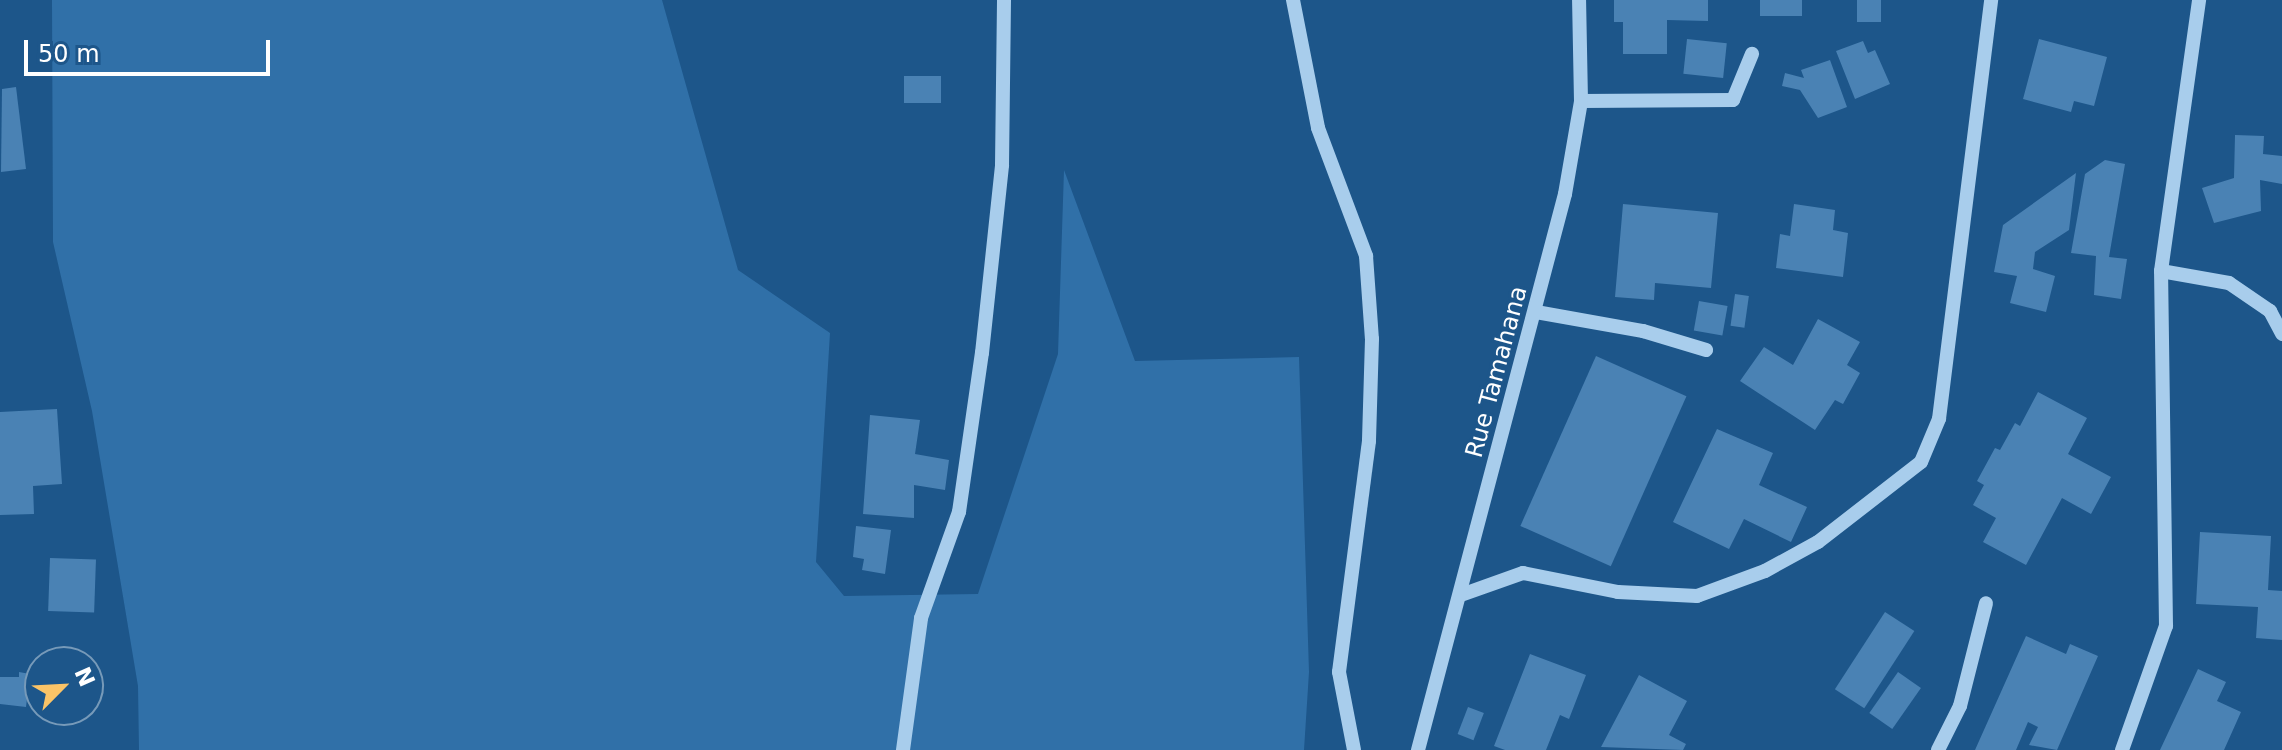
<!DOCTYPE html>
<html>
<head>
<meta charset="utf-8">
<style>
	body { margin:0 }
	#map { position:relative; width:2282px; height:750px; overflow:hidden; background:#1d568a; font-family:"DejaVu Sans",sans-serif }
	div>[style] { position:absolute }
	.green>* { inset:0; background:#3070a8 }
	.building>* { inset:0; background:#4a82b4; transform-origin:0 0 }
	.minor>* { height:14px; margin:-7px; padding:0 7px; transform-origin:7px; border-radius:7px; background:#a8cdec }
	span { translate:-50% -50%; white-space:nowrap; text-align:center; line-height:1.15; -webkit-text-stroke:6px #1d568a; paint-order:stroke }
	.street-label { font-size:24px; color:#fff }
	.north { position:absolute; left:24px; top:646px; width:80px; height:80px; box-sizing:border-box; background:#1d568a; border:2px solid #779ab9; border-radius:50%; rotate:66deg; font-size:22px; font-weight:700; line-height:32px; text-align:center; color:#fff }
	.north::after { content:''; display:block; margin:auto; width:28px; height:36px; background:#fbc467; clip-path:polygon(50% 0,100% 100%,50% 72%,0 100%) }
	.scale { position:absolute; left:24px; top:40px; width:246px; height:36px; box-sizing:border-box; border:4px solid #fff; border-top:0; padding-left:10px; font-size:24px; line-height:28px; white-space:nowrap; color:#fff; -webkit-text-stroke:6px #1d568a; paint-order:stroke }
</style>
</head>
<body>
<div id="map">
	<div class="green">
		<div style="clip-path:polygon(52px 0,662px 0,738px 270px,830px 333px,816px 562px,844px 596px,978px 594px,1058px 354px,1064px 170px,1135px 361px,1299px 357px,1309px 672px,1304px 750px,139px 750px,138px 686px,92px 411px,53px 242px)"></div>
	</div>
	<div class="building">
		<div style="clip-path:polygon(1614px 0,1708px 0,1708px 21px,1667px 20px,1667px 54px,1623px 54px,1623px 22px,1614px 22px)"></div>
		<div style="left:1760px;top:0;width:42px;height:16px"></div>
		<div style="left:1857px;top:0;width:24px;height:22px"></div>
		<div style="left:1687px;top:39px;width:40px;height:35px;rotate:6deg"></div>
		<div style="clip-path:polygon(2039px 39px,2107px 57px,2094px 106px,2074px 101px,2071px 112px,2023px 99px)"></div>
		<div style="clip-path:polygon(1863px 41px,1868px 53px,1875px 50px,1890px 84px,1855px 99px,1836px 51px)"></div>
		<div style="clip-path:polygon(1830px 60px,1847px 107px,1818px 118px,1800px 90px,1782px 86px,1785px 73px,1804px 78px,1801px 70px)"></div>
		<div style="left:941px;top:76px;width:27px;height:37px;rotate:90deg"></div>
		<div style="clip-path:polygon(16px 87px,26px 169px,1px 172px,2px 89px)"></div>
		<div style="clip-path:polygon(2235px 135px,2264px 136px,2263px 154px,2282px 156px,2282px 184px,2260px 180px,2261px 211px,2214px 223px,2202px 188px,2234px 178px)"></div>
		<div style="clip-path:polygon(2105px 160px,2125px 164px,2109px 257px,2127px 259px,2121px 299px,2094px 295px,2096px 256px,2071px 253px,2085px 174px)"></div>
		<div style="clip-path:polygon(2076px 173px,2069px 230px,2035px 252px,2033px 269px,2055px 276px,2046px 312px,2010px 303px,2017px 276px,1994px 272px,2003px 225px)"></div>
		<div style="clip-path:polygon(1623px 204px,1718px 213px,1711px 288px,1655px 283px,1654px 300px,1615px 297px)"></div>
		<div style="clip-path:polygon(1794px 204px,1835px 210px,1833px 230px,1848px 233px,1843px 277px,1776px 268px,1780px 234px,1790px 236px)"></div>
		<div style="left:1735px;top:294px;width:14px;height:32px;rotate:8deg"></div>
		<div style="left:1699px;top:301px;width:29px;height:30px;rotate:10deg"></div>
		<div style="clip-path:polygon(1818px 319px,1860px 342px,1847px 365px,1860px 373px,1843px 404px,1835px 400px,1815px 430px,1740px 381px,1764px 347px,1793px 365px)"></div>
		<div style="left:1596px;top:356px;width:99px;height:186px;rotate:24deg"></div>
		<div style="clip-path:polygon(2038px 392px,2087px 418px,2068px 454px,2111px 477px,2091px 514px,2062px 498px,2026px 565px,1983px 542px,1996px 518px,1973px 505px,1984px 485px,1977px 481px,1995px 448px,2000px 450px,2015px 423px,2020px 426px)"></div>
		<div style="clip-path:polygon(57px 409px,62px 484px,33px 486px,34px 514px,0 515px,0 412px)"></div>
		<div style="clip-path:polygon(870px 415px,920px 420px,915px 454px,949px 460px,945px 490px,914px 485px,914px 518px,863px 514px)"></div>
		<div style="clip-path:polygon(1717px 429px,1773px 453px,1759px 485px,1807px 507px,1791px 542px,1744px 519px,1729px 549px,1673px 522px)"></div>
		<div style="clip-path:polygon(856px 526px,891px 530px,885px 574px,862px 570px,864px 559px,853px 557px)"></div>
		<div style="clip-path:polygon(2200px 532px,2271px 536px,2268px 590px,2282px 591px,2282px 640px,2256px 638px,2258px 607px,2196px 604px)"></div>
		<div style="left:50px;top:558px;width:46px;height:53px;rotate:2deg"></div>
		<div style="left:1885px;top:612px;width:35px;height:92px;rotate:33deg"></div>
		<div style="clip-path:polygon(2026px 636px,2066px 654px,2070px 644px,2098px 656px,2057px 750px,2029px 745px,2038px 727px,2028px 722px,2016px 750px,1975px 750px)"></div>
		<div style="clip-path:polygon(1530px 654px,1586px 675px,1569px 719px,1560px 715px,1546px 750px,1505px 750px,1494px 746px)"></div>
		<div style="clip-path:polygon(2198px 669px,2226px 682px,2217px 701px,2241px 712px,2224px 750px,2160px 750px)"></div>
		<div style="clip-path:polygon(19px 672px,30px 674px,26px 707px,0 704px,0 677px,19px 677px)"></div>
		<div style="left:1898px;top:672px;width:28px;height:50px;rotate:35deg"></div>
		<div style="clip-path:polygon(1639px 675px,1687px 701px,1669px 735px,1686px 744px,1683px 750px,1601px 747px)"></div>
		<div style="left:1468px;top:707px;width:17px;height:29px;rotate:21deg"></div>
	</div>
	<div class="minor">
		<div style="left:1293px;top:0;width:130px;rotate:78.9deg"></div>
		<div style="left:1318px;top:128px;width:137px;rotate:69.4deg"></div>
		<div style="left:1366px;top:256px;width:83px;rotate:85.9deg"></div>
		<div style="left:1372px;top:339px;width:102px;rotate:91.7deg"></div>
		<div style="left:1369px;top:441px;width:233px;rotate:97.4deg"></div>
		<div style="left:1339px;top:672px;width:79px;rotate:79.1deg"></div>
		<div style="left:1581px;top:101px;width:152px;rotate:-0.4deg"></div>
		<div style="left:1733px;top:100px;width:50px;rotate:-67.6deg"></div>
		<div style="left:2161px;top:271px;width:69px;rotate:10deg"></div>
		<div style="left:2229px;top:283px;width:50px;rotate:34.3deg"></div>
		<div style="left:2270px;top:311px;width:26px;rotate:62deg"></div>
		<div style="left:1536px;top:312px;width:109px;rotate:10.1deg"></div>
		<div style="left:1643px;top:331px;width:66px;rotate:16.8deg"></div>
		<div style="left:1461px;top:595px;width:66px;rotate:-19.5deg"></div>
		<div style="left:1523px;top:573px;width:97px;rotate:11.3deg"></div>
		<div style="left:1618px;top:592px;width:79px;rotate:2.9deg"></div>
		<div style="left:1697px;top:596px;width:72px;rotate:-20.2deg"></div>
		<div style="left:1765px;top:571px;width:60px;rotate:-28.7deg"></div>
		<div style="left:1818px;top:542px;width:130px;rotate:-37.8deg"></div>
		<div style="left:1921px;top:462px;width:47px;rotate:-67.3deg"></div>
		<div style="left:1939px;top:419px;width:422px;rotate:-82.9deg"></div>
		<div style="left:903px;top:750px;width:133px;rotate:-82.2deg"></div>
		<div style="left:921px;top:618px;width:113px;rotate:-70.3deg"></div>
		<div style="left:959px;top:512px;width:161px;rotate:-81.8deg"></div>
		<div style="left:982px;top:353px;width:189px;rotate:-83.9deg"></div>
		<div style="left:1002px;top:165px;width:165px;rotate:-89.3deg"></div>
		<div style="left:1418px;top:750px;width:575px;rotate:-75.19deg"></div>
		<div style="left:1565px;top:194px;width:94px;rotate:-80.2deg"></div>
		<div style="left:1581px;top:101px;width:101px;rotate:-91.1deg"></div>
		<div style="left:1938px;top:750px;width:49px;rotate:-63.4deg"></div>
		<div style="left:1960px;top:706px;width:106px;rotate:-75.8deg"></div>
		<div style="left:2122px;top:750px;width:132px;rotate:-70.5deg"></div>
		<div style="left:2166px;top:626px;width:355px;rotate:-90.8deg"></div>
		<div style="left:2161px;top:271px;width:274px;rotate:-82deg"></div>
	</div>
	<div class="street-label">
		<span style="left:1497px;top:372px;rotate:-75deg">Rue Tamahana</span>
	</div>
	<div class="north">N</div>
	<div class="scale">50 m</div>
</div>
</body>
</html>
